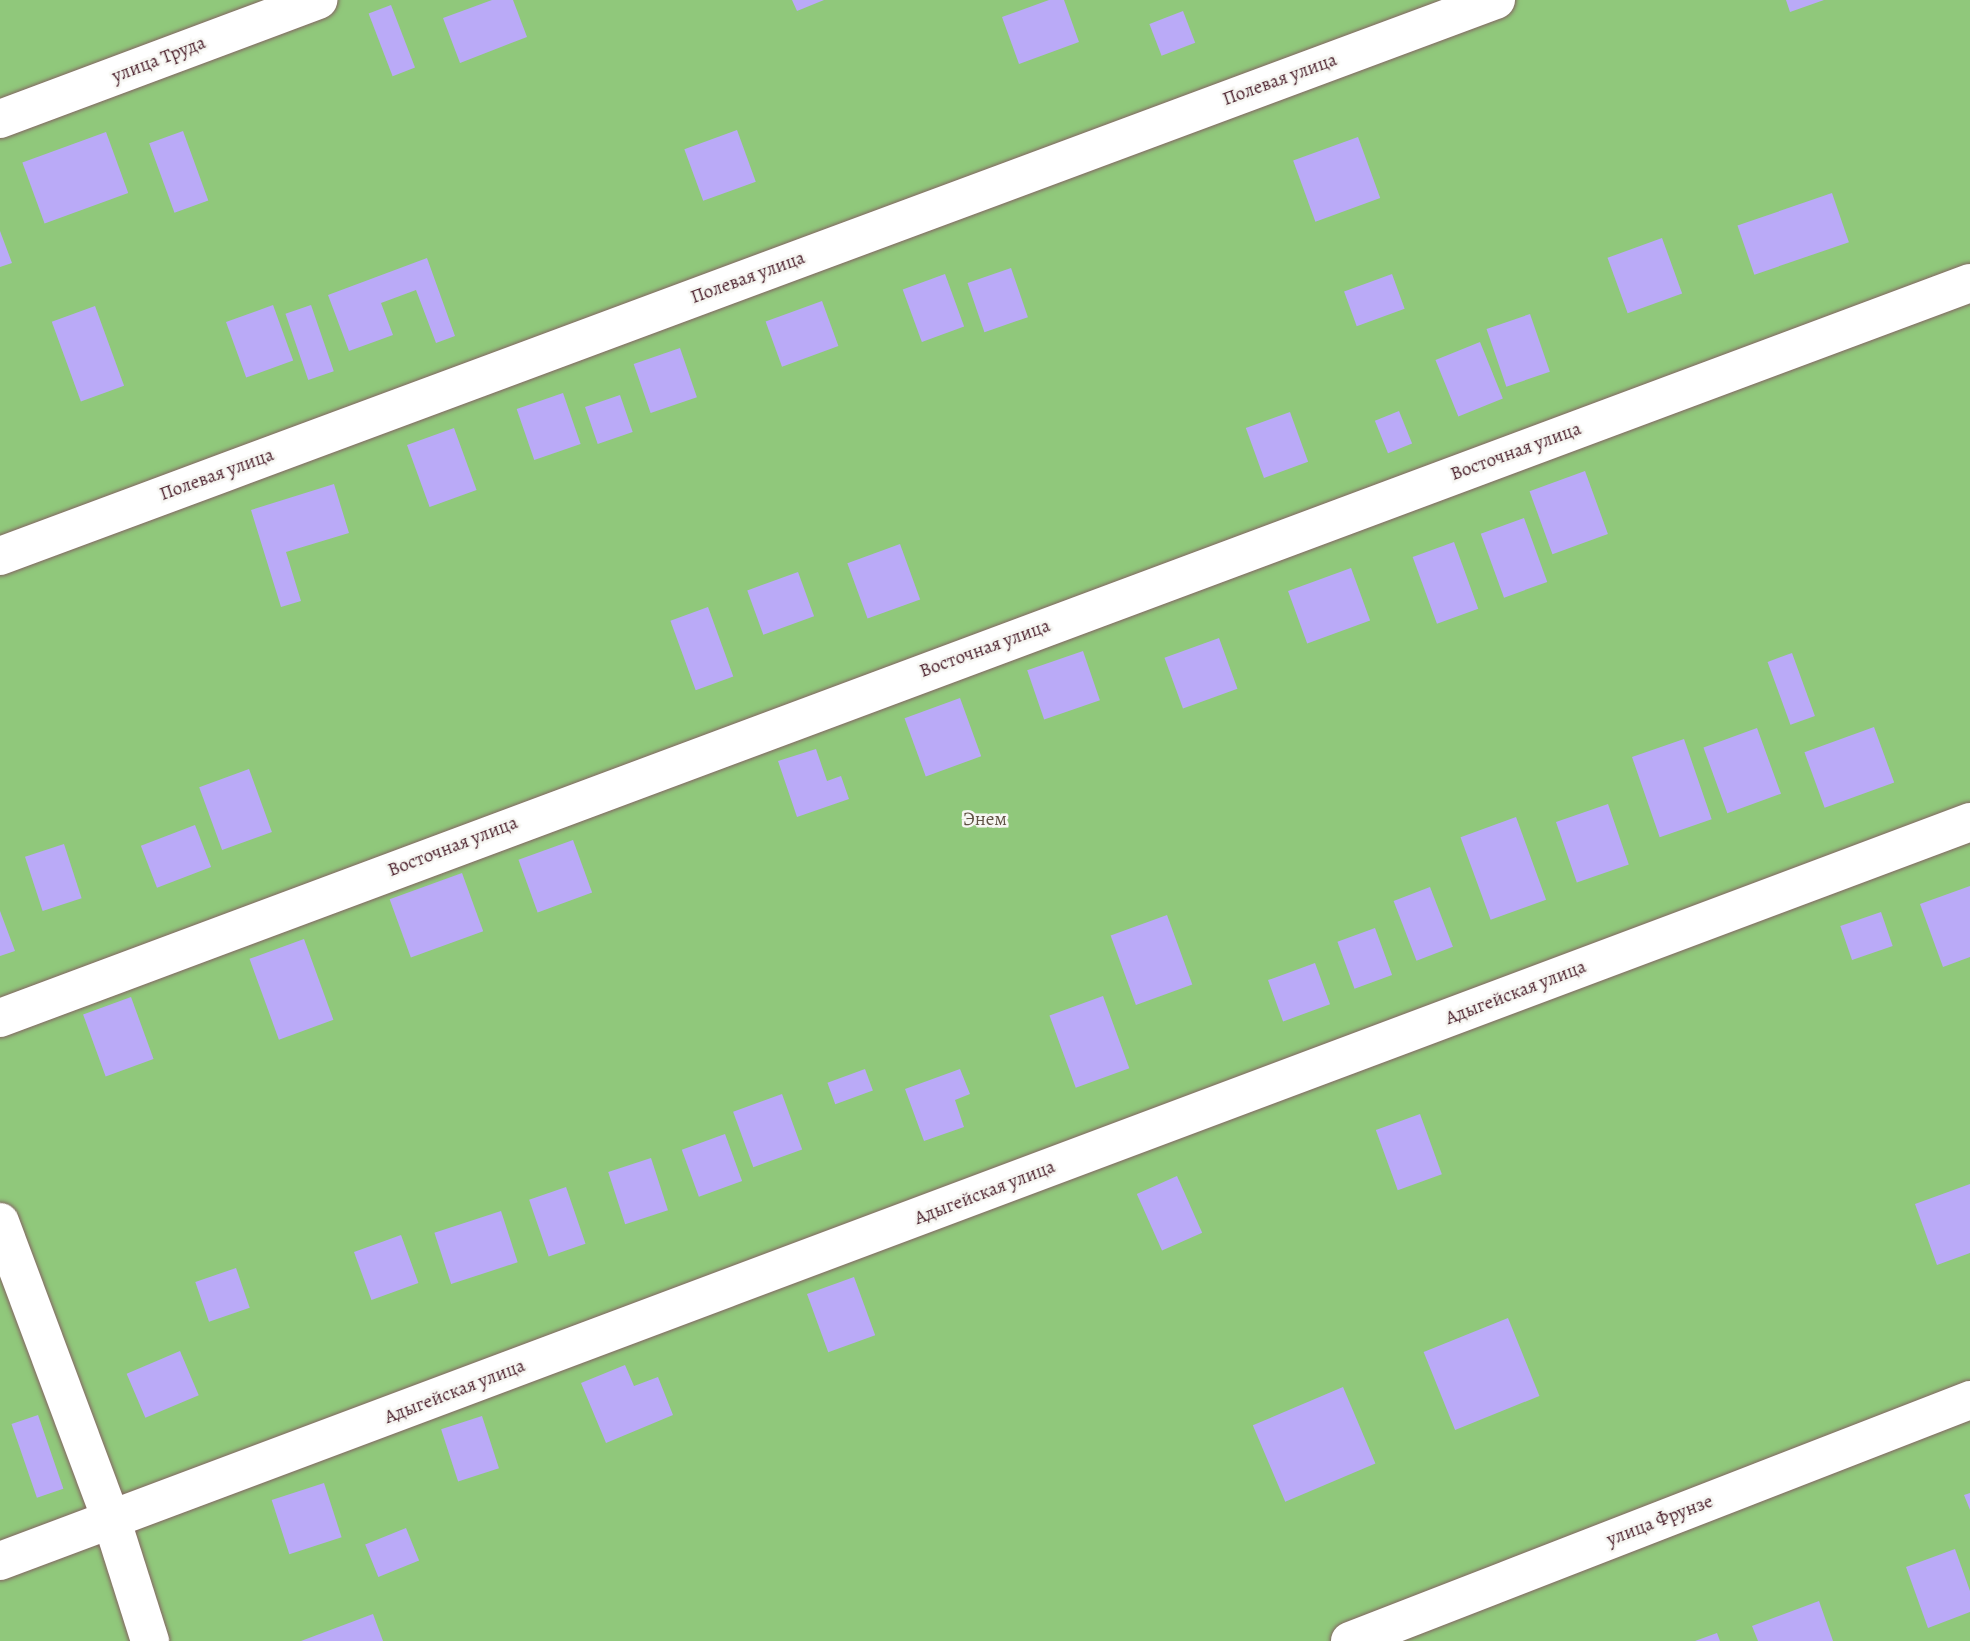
<!DOCTYPE html>
<html>
<head>
<meta charset="utf-8">
<style>
	body { margin:0 }
	#map { position:relative; width:1970px; height:1641px; overflow:hidden; background:#eee4c8; font-family:Alegreya,serif }
	div>[style] { position:absolute }
	.green>* { inset:0; background:#90c87b; transform-origin:0 0 }
	.building>* { inset:0; background:#baaaf7; transform-origin:0 0 }
	.roads { filter:drop-shadow(0 0 2px #836462) drop-shadow(0 0 2px #836462) }
	.minor>* { height:38px; margin:-19px; padding:0 19px; transform-origin:19px; border-radius:19px; background:#fff }
	span { translate:-50% -50%; white-space:nowrap; text-align:center; line-height:1.15; -webkit-text-stroke:5px #f6f6f2; paint-order:stroke }
	.street-label { font-size:19px; color:#4a1f2b }
	.park-label { font-size:19px; color:#5f5243 }
</style>
</head>
<body>
<div id="map">
	<div class="green">
		<div style="left:0;top:0;width:1970px;height:1641px"></div>
	</div>
	<div class="building">
		<div style="clip-path:polygon(492px 0,513px 0,527px 37px,460px 63px,443px 18px)"></div>
		<div style="clip-path:polygon(792px 0,824px 0,797px 11px)"></div>
		<div style="clip-path:polygon(1049px 0,1064px 0,1079px 42px,1019px 64px,1002px 17px)"></div>
		<div style="clip-path:polygon(1786px 0,1824px 0,1790px 12px)"></div>
		<div style="left:391px;top:5px;width:67px;height:24px;rotate:69deg"></div>
		<div style="left:1183px;top:11px;width:34px;height:36px;rotate:69deg"></div>
		<div style="left:737px;top:130px;width:55px;height:56px;rotate:70deg"></div>
		<div style="left:183px;top:131px;width:74px;height:36px;rotate:70deg"></div>
		<div style="left:106px;top:132px;width:65px;height:89px;rotate:70deg"></div>
		<div style="left:1358px;top:137px;width:65px;height:69px;rotate:70deg"></div>
		<div style="left:1832px;top:193px;width:52px;height:100px;rotate:71deg"></div>
		<div style="clip-path:polygon(0 231px,12px 263px,0 267px)"></div>
		<div style="left:1662px;top:238px;width:59px;height:58px;rotate:70deg"></div>
		<div style="clip-path:polygon(427px 258px,455px 336px,436px 343px,416px 290px,381px 303px,393px 335px,349px 351px,328px 295px)"></div>
		<div style="left:1011px;top:268px;width:52px;height:46px;rotate:71deg"></div>
		<div style="left:945px;top:274px;width:56px;height:45px;rotate:70deg"></div>
		<div style="left:1392px;top:274px;width:37px;height:51px;rotate:70deg"></div>
		<div style="left:822px;top:301px;width:48px;height:60px;rotate:70deg"></div>
		<div style="left:273px;top:305px;width:59px;height:50px;rotate:70deg"></div>
		<div style="left:311px;top:305px;width:70px;height:27px;rotate:71deg"></div>
		<div style="left:95px;top:306px;width:85px;height:46px;rotate:70deg"></div>
		<div style="left:1530px;top:314px;width:61px;height:46px;rotate:71deg"></div>
		<div style="left:1480px;top:342px;width:61px;height:48px;rotate:68deg"></div>
		<div style="left:680px;top:348px;width:52px;height:49px;rotate:71deg"></div>
		<div style="left:563px;top:393px;width:54px;height:49px;rotate:71deg"></div>
		<div style="left:620px;top:395px;width:39px;height:37px;rotate:71deg"></div>
		<div style="left:1399px;top:411px;width:35px;height:26px;rotate:68deg"></div>
		<div style="left:1290px;top:412px;width:53px;height:47px;rotate:70deg"></div>
		<div style="left:454px;top:428px;width:66px;height:50px;rotate:70deg"></div>
		<div style="left:1585px;top:471px;width:67px;height:59px;rotate:70deg"></div>
		<div style="clip-path:polygon(334px 484px,349px 533px,286px 552px,301px 601px,281px 607px,251px 510px)"></div>
		<div style="left:1524px;top:518px;width:68px;height:46px;rotate:70deg"></div>
		<div style="left:1454px;top:542px;width:71px;height:44px;rotate:70deg"></div>
		<div style="left:900px;top:544px;width:59px;height:56px;rotate:70deg"></div>
		<div style="left:1351px;top:568px;width:56px;height:67px;rotate:70deg"></div>
		<div style="left:798px;top:572px;width:47px;height:54px;rotate:70deg"></div>
		<div style="left:708px;top:607px;width:74px;height:40px;rotate:70deg"></div>
		<div style="left:1219px;top:638px;width:54px;height:58px;rotate:70deg"></div>
		<div style="left:1083px;top:651px;width:52px;height:59px;rotate:71deg"></div>
		<div style="left:1792px;top:653px;width:67px;height:26px;rotate:70deg"></div>
		<div style="left:960px;top:698px;width:62px;height:59px;rotate:70deg"></div>
		<div style="left:1874px;top:727px;width:59px;height:74px;rotate:70deg"></div>
		<div style="left:1757px;top:728px;width:70px;height:57px;rotate:70deg"></div>
		<div style="left:1684px;top:739px;width:85px;height:55px;rotate:71deg"></div>
		<div style="clip-path:polygon(816px 749px,827px 781px,841px 776px,849px 799px,797px 817px,778px 761px)"></div>
		<div style="left:249px;top:769px;width:67px;height:53px;rotate:70deg"></div>
		<div style="left:1608px;top:804px;width:64px;height:55px;rotate:71deg"></div>
		<div style="left:1516px;top:817px;width:88px;height:59px;rotate:70deg"></div>
		<div style="left:195px;top:825px;width:45px;height:58px;rotate:69deg"></div>
		<div style="left:573px;top:840px;width:56px;height:58px;rotate:70deg"></div>
		<div style="left:64px;top:844px;width:57px;height:41px;rotate:72deg"></div>
		<div style="left:462px;top:873px;width:62px;height:77px;rotate:70deg"></div>
		<div style="clip-path:polygon(1970px 886px,1970px 957px,1943px 967px,1920px 904px)"></div>
		<div style="left:1430px;top:887px;width:64px;height:39px;rotate:69deg"></div>
		<div style="clip-path:polygon(0 911px,15px 951px,0 956px)"></div>
		<div style="left:1881px;top:912px;width:36px;height:43px;rotate:71deg"></div>
		<div style="left:1167px;top:915px;width:74px;height:60px;rotate:70deg"></div>
		<div style="left:1375px;top:928px;width:50px;height:40px;rotate:70deg"></div>
		<div style="left:304px;top:939px;width:86px;height:58px;rotate:70deg"></div>
		<div style="left:1315px;top:963px;width:44px;height:50px;rotate:70deg"></div>
		<div style="left:1103px;top:996px;width:77px;height:57px;rotate:70deg"></div>
		<div style="left:131px;top:997px;width:66px;height:51px;rotate:70deg"></div>
		<div style="left:865px;top:1069px;width:23px;height:40px;rotate:70deg"></div>
		<div style="clip-path:polygon(960px 1069px,970px 1094px,955px 1100px,964px 1127px,924px 1141px,905px 1089px)"></div>
		<div style="left:782px;top:1094px;width:59px;height:52px;rotate:70deg"></div>
		<div style="left:1420px;top:1114px;width:64px;height:47px;rotate:70deg"></div>
		<div style="left:725px;top:1134px;width:50px;height:46px;rotate:70deg"></div>
		<div style="left:651px;top:1158px;width:55px;height:45px;rotate:72deg"></div>
		<div style="left:1177px;top:1176px;width:62px;height:44px;rotate:66deg"></div>
		<div style="clip-path:polygon(1970px 1184px,1970px 1253px,1937px 1265px,1915px 1204px)"></div>
		<div style="left:566px;top:1187px;width:60px;height:39px;rotate:71deg"></div>
		<div style="left:501px;top:1211px;width:54px;height:70px;rotate:72deg"></div>
		<div style="left:401px;top:1235px;width:51px;height:50px;rotate:70deg"></div>
		<div style="left:236px;top:1268px;width:42px;height:43px;rotate:71deg"></div>
		<div style="left:854px;top:1277px;width:62px;height:50px;rotate:70deg"></div>
		<div style="left:1508px;top:1318px;width:84px;height:91px;rotate:68deg"></div>
		<div style="left:180px;top:1351px;width:48px;height:58px;rotate:67deg"></div>
		<div style="clip-path:polygon(625px 1365px,634px 1386px,658px 1377px,673px 1415px,606px 1443px,581px 1383px)"></div>
		<div style="left:1343px;top:1387px;width:83px;height:98px;rotate:67deg"></div>
		<div style="left:38px;top:1415px;width:78px;height:28px;rotate:71deg"></div>
		<div style="left:482px;top:1416px;width:55px;height:43px;rotate:72deg"></div>
		<div style="left:324px;top:1483px;width:57px;height:55px;rotate:72deg"></div>
		<div style="clip-path:polygon(1970px 1493px,1970px 1510px,1964px 1495px)"></div>
		<div style="left:406px;top:1528px;width:35px;height:44px;rotate:68deg"></div>
		<div style="clip-path:polygon(1955px 1549px,1970px 1591px,1970px 1612px,1928px 1628px,1906px 1567px)"></div>
		<div style="clip-path:polygon(1819px 1601px,1833px 1641px,1758px 1641px,1752px 1626px)"></div>
		<div style="clip-path:polygon(373px 1614px,383px 1641px,301px 1641px)"></div>
		<div style="clip-path:polygon(1717px 1633px,1720px 1641px,1695px 1641px)"></div>
	</div>
	<div class="roads">
		<div class="minor">
			<div style="left:0;top:119px;width:340px;rotate:-20.5deg"></div>
			<div style="left:0;top:556px;width:1596px;rotate:-20.39deg"></div>
			<div style="left:0;top:1018px;width:2103px;rotate:-20.46deg"></div>
			<div style="left:0;top:1222px;width:319px;rotate:69.5deg"></div>
			<div style="left:112px;top:1521px;width:126px;rotate:72.4deg"></div>
			<div style="left:0;top:1561px;width:2104px;rotate:-20.56deg"></div>
			<div style="left:1350px;top:1641px;width:665px;rotate:-21.24deg"></div>
		</div>
	</div>
	<div class="street-label">
		<span style="left:159px;top:60px;rotate:-21deg">улица Труда</span>
		<span style="left:1280px;top:80px;rotate:-20deg">Полевая улица</span>
		<span style="left:748px;top:278px;rotate:-20deg">Полевая улица</span>
		<span style="left:1516px;top:452px;rotate:-20deg">Восточная улица</span>
		<span style="left:217px;top:475px;rotate:-20deg">Полевая улица</span>
		<span style="left:985px;top:649px;rotate:-20deg">Восточная улица</span>
		<span style="left:453px;top:847px;rotate:-21deg">Восточная улица</span>
		<span style="left:1516px;top:993px;rotate:-21deg">Адыгейская улица</span>
		<span style="left:985px;top:1193px;rotate:-21deg">Адыгейская улица</span>
		<span style="left:455px;top:1392px;rotate:-21deg">Адыгейская улица</span>
		<span style="left:1660px;top:1521px;rotate:-21deg">улица Фрунзе</span>
	</div>
	<div class="park-label">
		<span style="left:985px;top:820px">Энем</span>
	</div>
</div>
</body>
</html>
